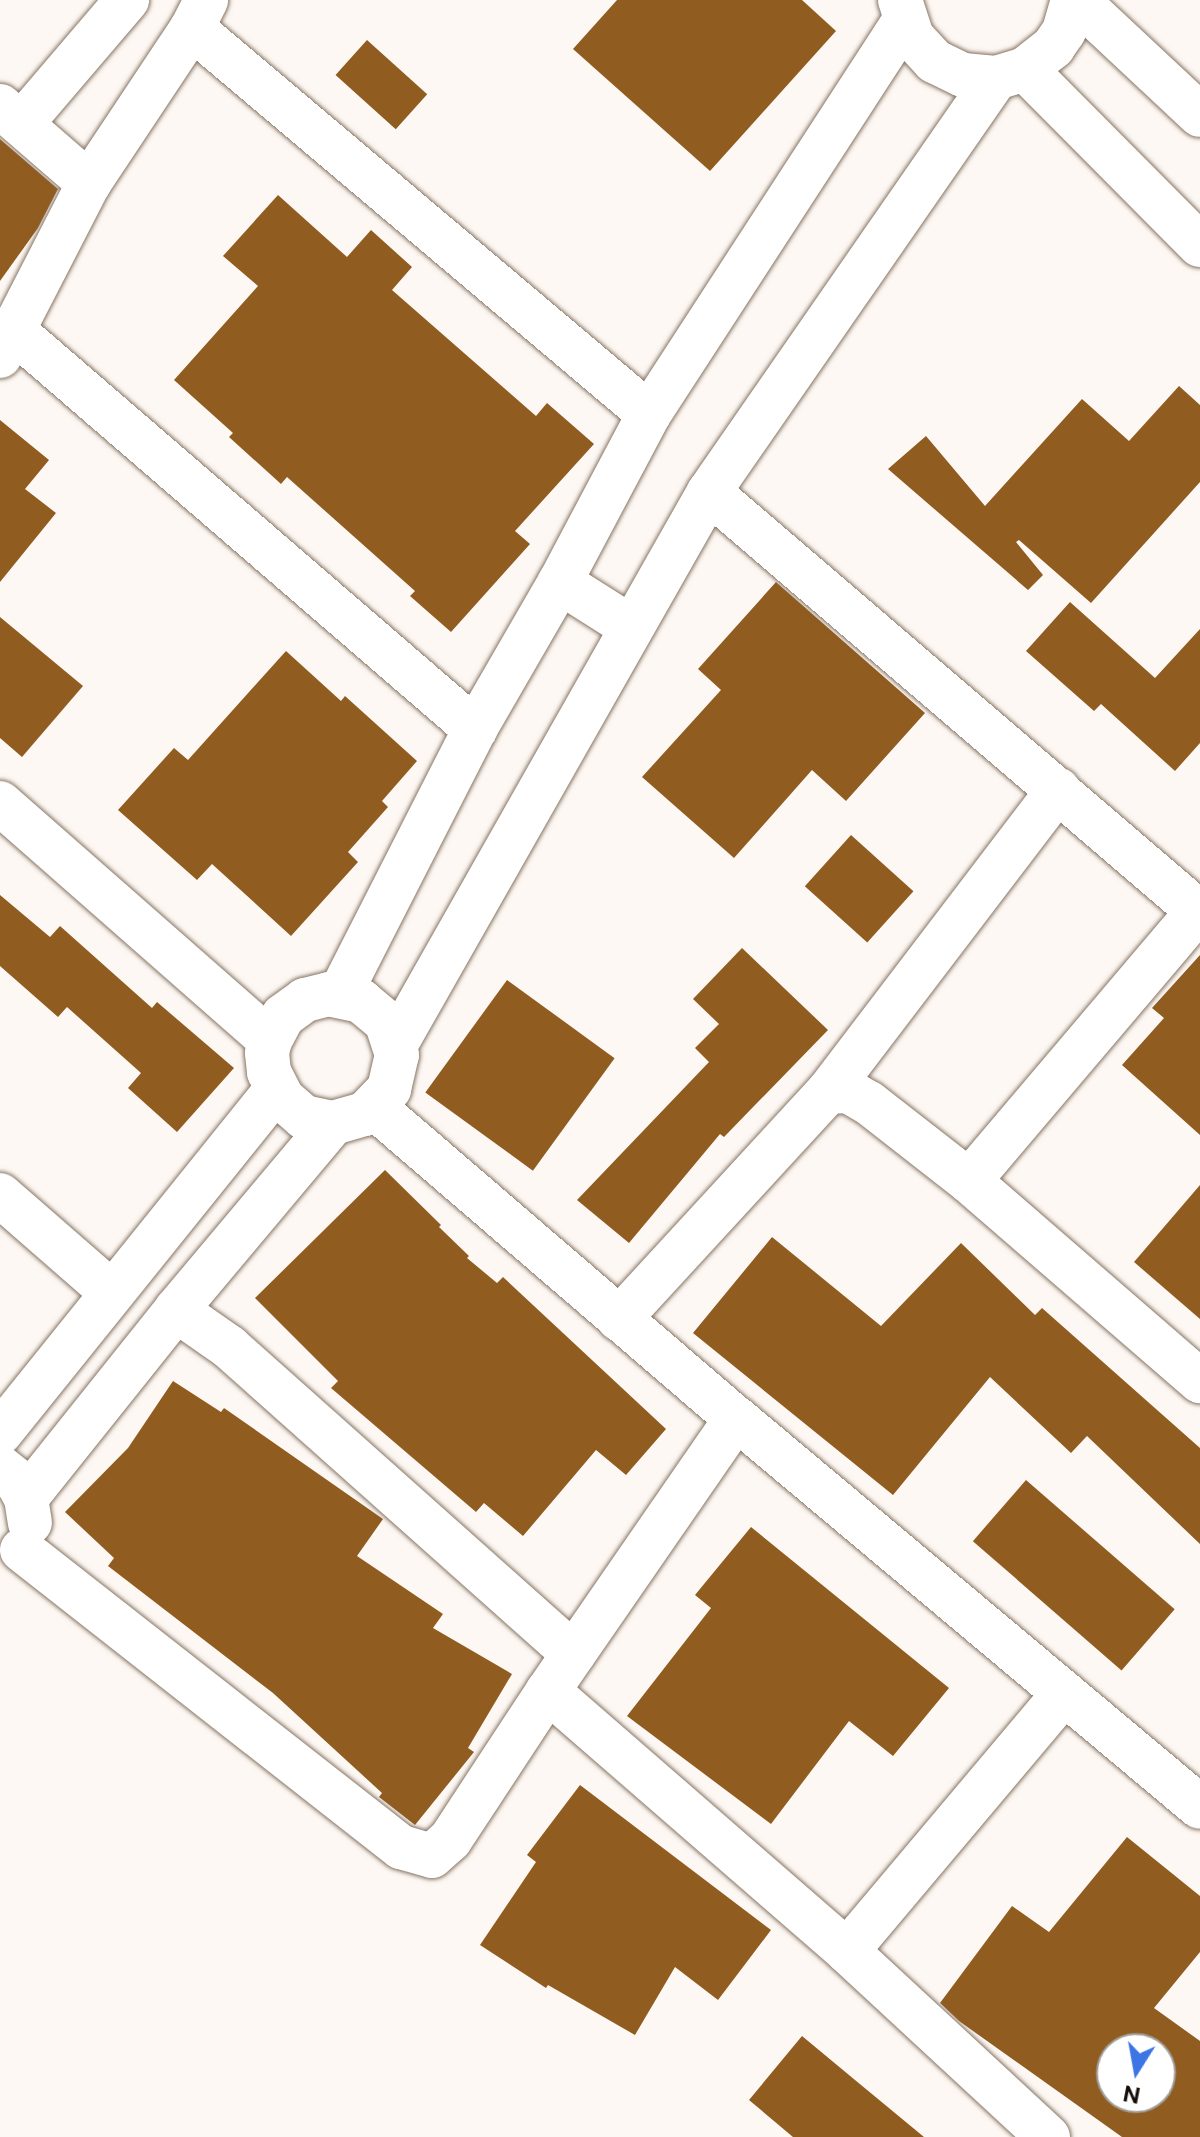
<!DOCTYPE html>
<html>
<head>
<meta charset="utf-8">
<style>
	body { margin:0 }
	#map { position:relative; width:1200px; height:2137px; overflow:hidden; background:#fdf8f4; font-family:"Public Sans",sans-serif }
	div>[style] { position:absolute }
	.building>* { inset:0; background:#905c1f; transform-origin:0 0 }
	.roads { filter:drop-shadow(0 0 2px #877462) drop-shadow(0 0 2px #877462) }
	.minor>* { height:44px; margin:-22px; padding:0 22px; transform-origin:22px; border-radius:22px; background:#fff }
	span { translate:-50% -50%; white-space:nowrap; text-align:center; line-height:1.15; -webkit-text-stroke:6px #fff; paint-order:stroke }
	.north { position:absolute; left:1096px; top:2033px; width:80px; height:80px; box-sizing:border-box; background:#fff; border:2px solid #a19f9c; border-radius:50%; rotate:191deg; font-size:22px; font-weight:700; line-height:32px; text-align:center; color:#150e08 }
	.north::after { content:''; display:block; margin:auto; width:28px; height:36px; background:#3d75e4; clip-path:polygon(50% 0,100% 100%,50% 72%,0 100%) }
</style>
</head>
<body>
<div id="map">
	<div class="building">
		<div style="clip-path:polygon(617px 0,802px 0,836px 31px,710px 171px,573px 49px)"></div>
		<div style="left:367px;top:40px;width:81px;height:47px;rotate:42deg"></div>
		<div style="clip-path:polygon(0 139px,58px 189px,38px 228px,0 281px)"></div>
		<div style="clip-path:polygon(278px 195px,347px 257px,371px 230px,412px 267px,392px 290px,536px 416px,547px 403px,594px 444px,515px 531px,530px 544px,451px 632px,410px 596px,415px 591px,287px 477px,281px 484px,229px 437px,233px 433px,174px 380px,258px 286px,223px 256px)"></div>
		<div style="clip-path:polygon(1179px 386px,1200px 405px,1200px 482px,1091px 603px,1019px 540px,1016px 542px,1043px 575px,1028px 590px,888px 469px,926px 436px,985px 506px,1082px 399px,1129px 441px)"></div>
		<div style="clip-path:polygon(0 420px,49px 460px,25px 489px,56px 513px,0 582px)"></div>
		<div style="clip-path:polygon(776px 582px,925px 713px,846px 801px,812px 770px,734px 858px,642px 777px,721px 690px,698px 669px)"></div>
		<div style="clip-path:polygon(1070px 602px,1155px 678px,1200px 629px,1200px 743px,1175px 771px,1101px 704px,1094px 711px,1026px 651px)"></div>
		<div style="clip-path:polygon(0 617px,83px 686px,22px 757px,0 738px)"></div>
		<div style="clip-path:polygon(286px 651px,341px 701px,345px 696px,417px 761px,382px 801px,388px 807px,348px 852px,358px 862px,291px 936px,212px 864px,197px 880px,118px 810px,174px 748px,188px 760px)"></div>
		<div style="left:851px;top:835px;width:84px;height:69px;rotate:42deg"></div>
		<div style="clip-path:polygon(0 895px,50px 937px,60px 926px,152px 1008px,157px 1002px,234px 1068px,177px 1132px,128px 1088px,141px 1073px,67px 1007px,58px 1017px,0 966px)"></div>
		<div style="clip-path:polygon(742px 948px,828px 1030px,724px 1137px,720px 1134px,629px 1243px,577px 1200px,709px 1062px,695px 1048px,719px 1024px,693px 999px)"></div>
		<div style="clip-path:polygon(1200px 955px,1200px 1135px,1122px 1065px,1164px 1018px,1152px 1008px)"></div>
		<div style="left:507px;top:980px;width:133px;height:139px;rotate:36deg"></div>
		<div style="clip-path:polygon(385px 1170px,441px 1225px,439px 1227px,469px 1256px,467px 1258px,497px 1283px,503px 1277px,666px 1429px,626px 1475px,596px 1450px,523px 1536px,484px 1503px,476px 1512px,331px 1388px,338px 1381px,255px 1298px)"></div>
		<div style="clip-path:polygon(1200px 1185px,1200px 1319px,1134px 1262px)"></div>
		<div style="clip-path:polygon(772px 1237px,881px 1326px,961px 1243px,1035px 1315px,1042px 1308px,1200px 1448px,1200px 1544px,1087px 1436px,1071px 1453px,990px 1377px,893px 1495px,693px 1333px)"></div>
		<div style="clip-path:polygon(173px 1381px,221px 1412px,224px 1408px,383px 1519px,357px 1556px,443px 1614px,433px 1628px,512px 1674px,468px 1748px,474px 1752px,415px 1825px,379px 1797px,382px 1793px,273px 1693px,108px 1566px,114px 1558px,65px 1512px,128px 1448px)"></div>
		<div style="left:1026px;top:1480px;width:197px;height:81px;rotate:41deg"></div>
		<div style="clip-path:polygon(751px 1527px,949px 1688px,893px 1756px,849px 1721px,771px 1824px,627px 1716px,711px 1608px,695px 1595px)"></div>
		<div style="clip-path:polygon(580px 1785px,771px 1930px,718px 2000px,675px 1967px,635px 2035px,548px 1985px,546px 1988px,480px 1945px,536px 1862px,527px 1855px)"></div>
		<div style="clip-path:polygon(evenodd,1127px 1837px,1200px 1896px,1200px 1952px,1154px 2008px,1200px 2041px,1200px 2137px,1122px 2137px,959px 2021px,940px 2003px,1012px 1906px,1049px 1932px,1127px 1837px,1112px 2049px,1160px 2049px,1160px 2097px,1112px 2097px,1112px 2049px)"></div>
		<div style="clip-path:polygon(802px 2036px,855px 2080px,924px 2137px,793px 2137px,749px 2100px)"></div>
	</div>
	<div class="roads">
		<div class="minor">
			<div style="left:900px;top:0;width:39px;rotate:72deg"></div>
			<div style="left:912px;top:37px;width:33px;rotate:47deg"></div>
			<div style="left:934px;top:61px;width:32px;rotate:26deg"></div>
			<div style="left:963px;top:75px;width:33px;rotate:5deg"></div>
			<div style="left:996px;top:78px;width:30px;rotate:-17deg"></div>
			<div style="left:1025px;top:69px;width:36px;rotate:-38deg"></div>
			<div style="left:1053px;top:47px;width:19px;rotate:-55deg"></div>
			<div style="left:1064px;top:31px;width:32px;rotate:-74deg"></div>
			<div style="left:1077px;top:0;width:168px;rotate:43.1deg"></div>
			<div style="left:192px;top:28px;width:598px;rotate:40.19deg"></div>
			<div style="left:1025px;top:69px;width:248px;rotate:45.2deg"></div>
			<div style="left:0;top:106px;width:118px;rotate:40.9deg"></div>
			<div style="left:22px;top:123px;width:162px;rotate:-49.5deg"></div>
			<div style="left:15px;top:332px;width:608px;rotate:40.8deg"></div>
			<div style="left:0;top:356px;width:195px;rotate:-62.8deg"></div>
			<div style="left:89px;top:183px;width:186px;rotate:-56.4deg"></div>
			<div style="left:192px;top:28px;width:31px;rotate:-63deg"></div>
			<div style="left:709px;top:492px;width:647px;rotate:40.61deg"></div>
			<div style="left:560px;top:582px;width:84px;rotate:32.4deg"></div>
			<div style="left:0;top:803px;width:359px;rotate:41.3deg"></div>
			<div style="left:340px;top:994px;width:297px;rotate:-63deg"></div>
			<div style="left:475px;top:729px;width:170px;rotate:-60deg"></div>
			<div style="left:560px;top:582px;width:190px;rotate:-62.1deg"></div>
			<div style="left:649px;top:414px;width:468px;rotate:-57deg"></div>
			<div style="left:396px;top:1044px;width:635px;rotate:-60.45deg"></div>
			<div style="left:709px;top:492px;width:504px;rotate:-55.27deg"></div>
			<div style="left:828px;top:1092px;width:20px;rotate:-3deg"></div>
			<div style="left:848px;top:1091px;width:24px;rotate:30deg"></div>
			<div style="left:869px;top:1103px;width:127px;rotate:38deg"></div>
			<div style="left:969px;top:1181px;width:306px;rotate:40.9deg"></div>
			<div style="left:375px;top:1108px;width:476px;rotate:40.7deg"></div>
			<div style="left:736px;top:1418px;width:605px;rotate:39.98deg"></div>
			<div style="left:969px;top:1181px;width:354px;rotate:-49.7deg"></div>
			<div style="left:0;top:1195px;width:147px;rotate:41.1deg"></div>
			<div style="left:176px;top:1310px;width:65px;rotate:34.9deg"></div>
			<div style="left:229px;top:1347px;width:461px;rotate:41.7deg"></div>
			<div style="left:619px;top:1319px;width:309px;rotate:-47.4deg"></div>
			<div style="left:828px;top:1092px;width:380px;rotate:-52.7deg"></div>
			<div style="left:0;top:1433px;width:440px;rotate:-51.2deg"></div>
			<div style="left:0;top:1467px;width:21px;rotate:39deg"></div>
			<div style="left:16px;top:1480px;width:21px;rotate:61deg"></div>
			<div style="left:26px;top:1498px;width:25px;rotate:81deg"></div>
			<div style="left:26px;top:1498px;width:241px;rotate:-51.4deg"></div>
			<div style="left:176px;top:1310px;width:244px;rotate:-50deg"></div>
			<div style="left:333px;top:1123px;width:33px;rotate:-16deg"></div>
			<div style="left:365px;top:1114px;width:35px;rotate:-46deg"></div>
			<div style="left:389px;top:1089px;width:35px;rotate:-77deg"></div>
			<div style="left:397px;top:1055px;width:35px;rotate:-108deg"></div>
			<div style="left:386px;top:1022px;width:33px;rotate:-140deg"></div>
			<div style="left:361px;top:1001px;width:33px;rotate:-168deg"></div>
			<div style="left:329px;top:994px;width:25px;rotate:166deg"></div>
			<div style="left:305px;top:1000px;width:27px;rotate:144deg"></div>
			<div style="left:283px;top:1016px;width:27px;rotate:118deg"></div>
			<div style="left:270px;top:1040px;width:13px;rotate:103deg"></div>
			<div style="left:267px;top:1053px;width:19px;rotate:84deg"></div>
			<div style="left:269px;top:1072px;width:29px;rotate:63deg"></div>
			<div style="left:282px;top:1098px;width:29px;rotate:41deg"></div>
			<div style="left:304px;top:1117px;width:30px;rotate:12deg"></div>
			<div style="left:22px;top:1550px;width:482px;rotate:38.1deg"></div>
			<div style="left:401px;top:1847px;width:32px;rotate:16deg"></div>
			<div style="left:432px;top:1856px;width:24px;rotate:-42deg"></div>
			<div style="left:450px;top:1840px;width:178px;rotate:-56.7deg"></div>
			<div style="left:548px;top:1691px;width:331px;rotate:-55.4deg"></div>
			<div style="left:548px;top:1691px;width:396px;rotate:41deg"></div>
			<div style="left:847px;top:1951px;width:274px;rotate:42.8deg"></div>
			<div style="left:847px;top:1951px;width:337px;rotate:-49.9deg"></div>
		</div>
	</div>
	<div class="north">N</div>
</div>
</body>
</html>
